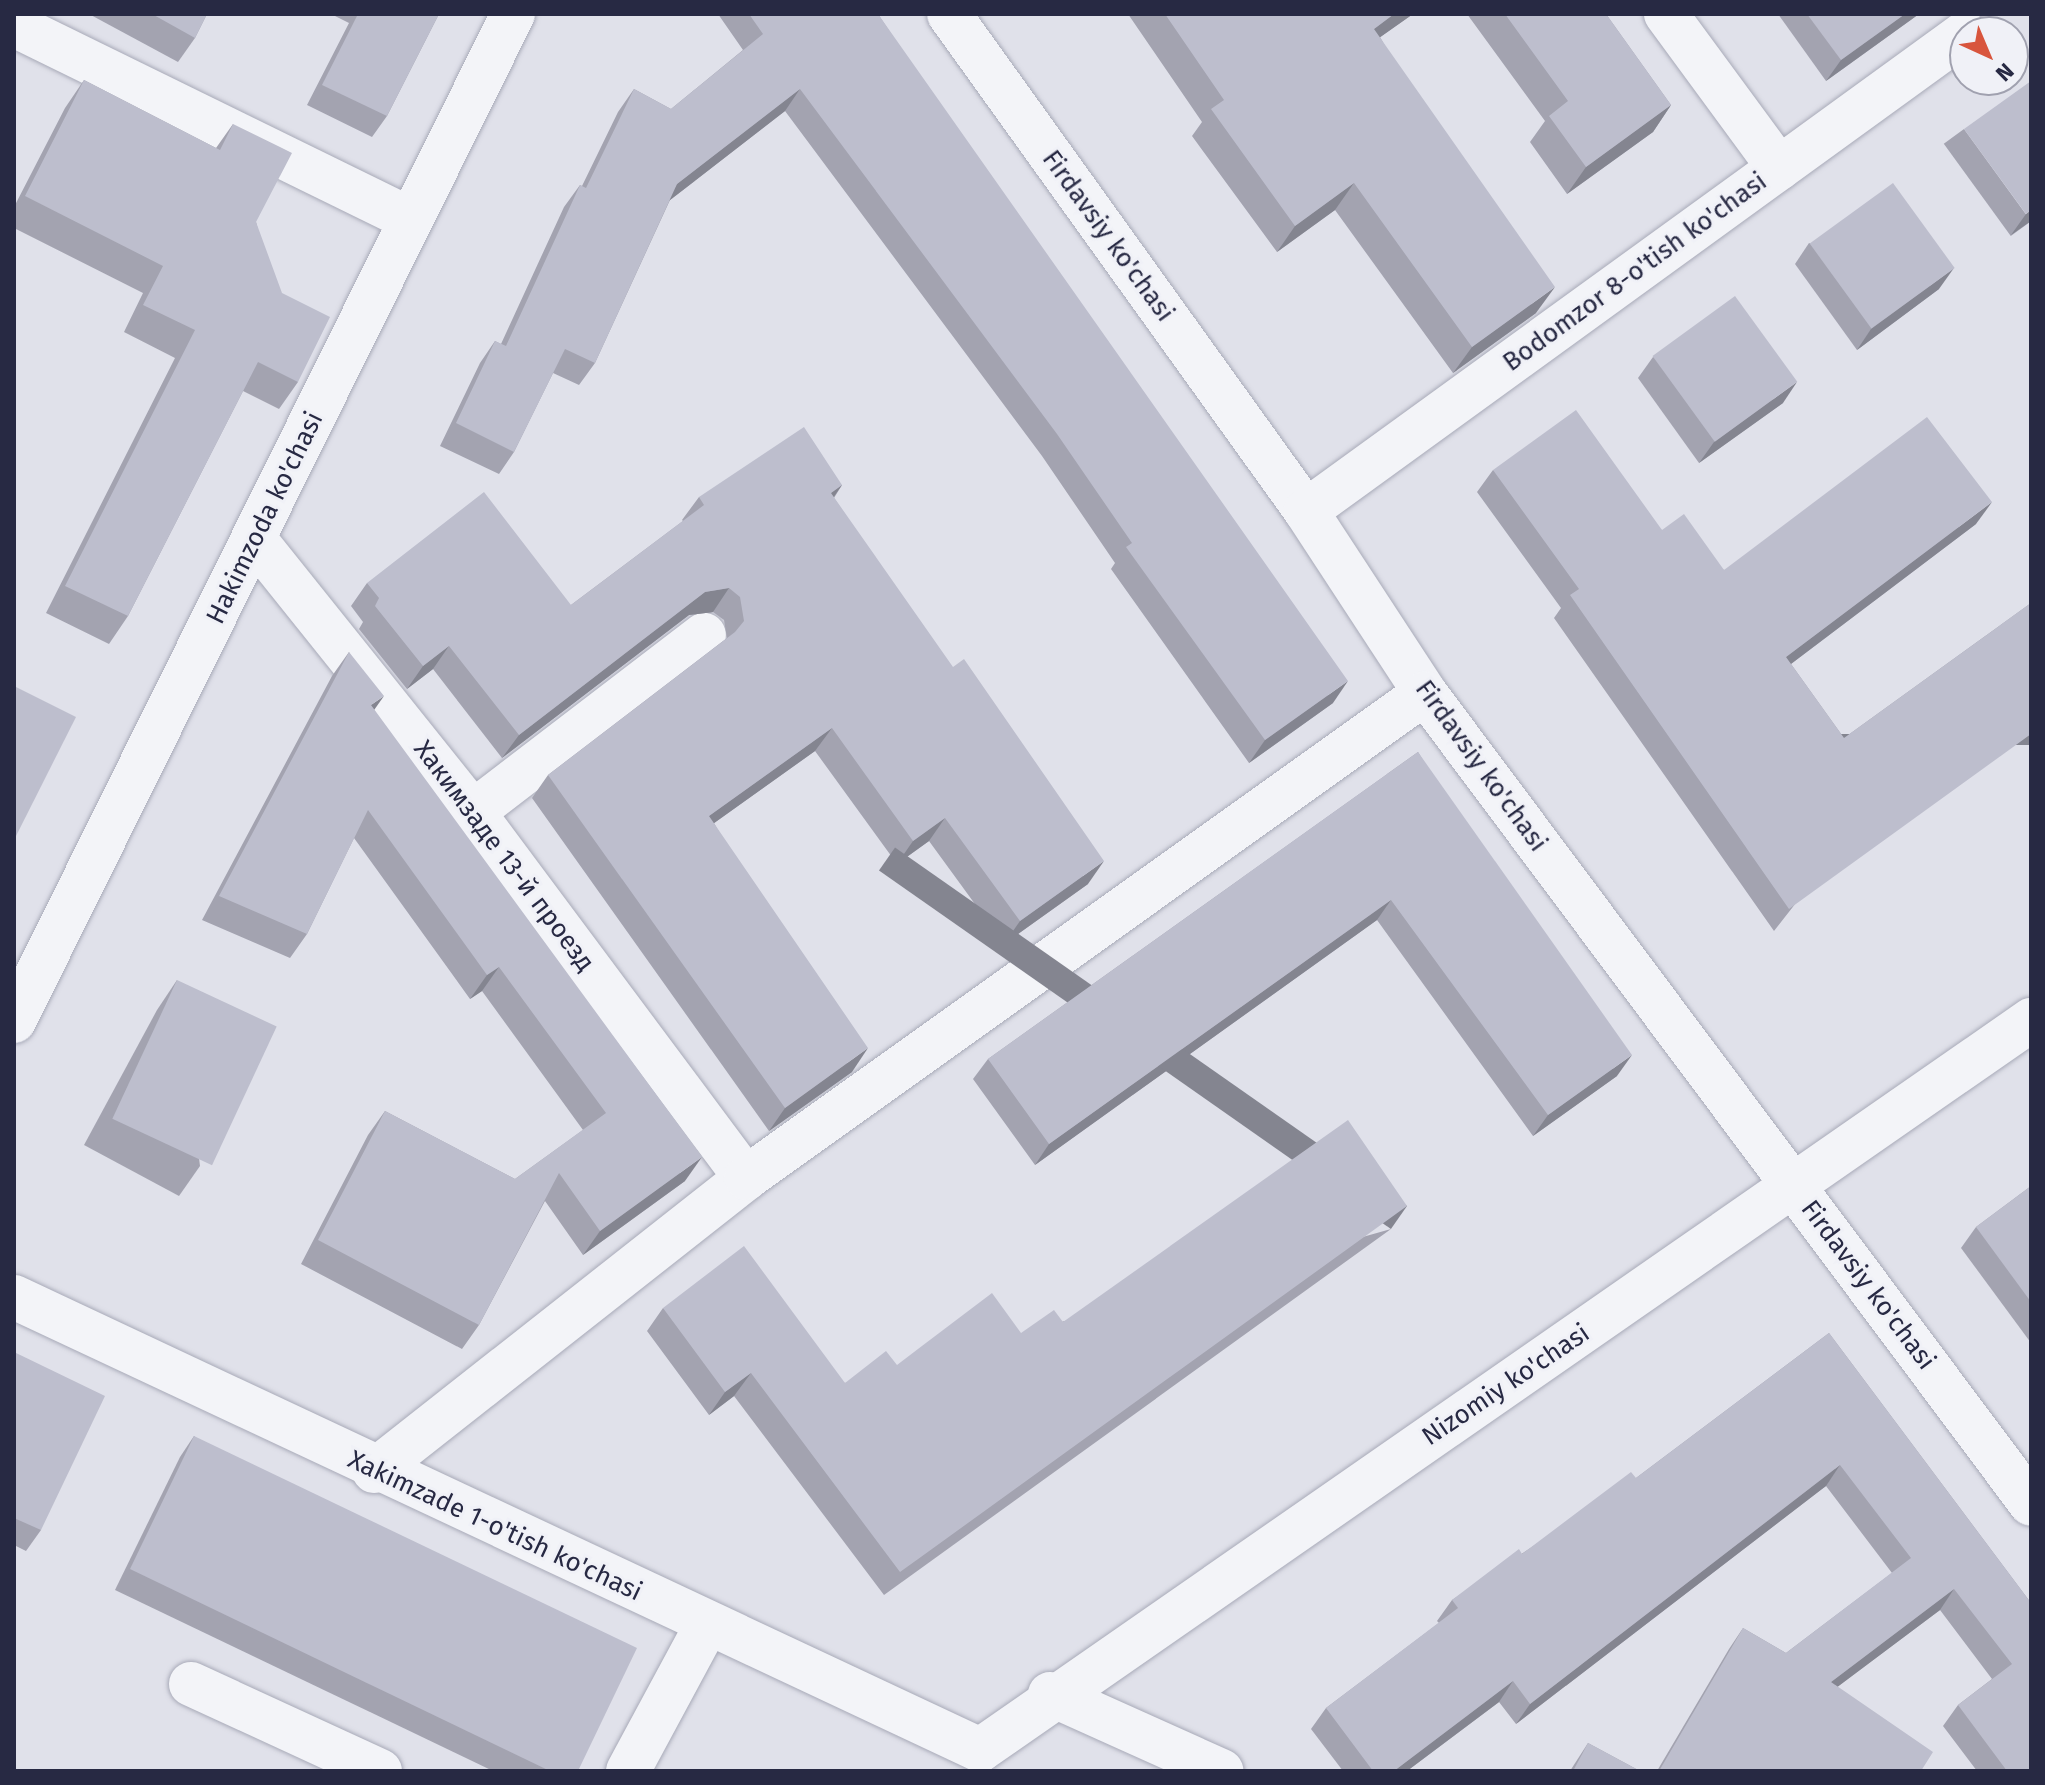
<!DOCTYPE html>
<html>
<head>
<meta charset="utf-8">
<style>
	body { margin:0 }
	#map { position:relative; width:2045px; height:1785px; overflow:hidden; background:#e0e1ea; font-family:"Fira Sans",sans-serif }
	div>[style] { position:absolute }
	.roads { filter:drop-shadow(0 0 2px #a8aab8) drop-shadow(0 0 2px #a8aab8) }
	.minor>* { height:44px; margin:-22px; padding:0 22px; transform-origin:22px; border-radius:22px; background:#f3f4f8 }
	.wall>* { inset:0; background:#a3a3b0; transform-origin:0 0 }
	.shaded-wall>* { inset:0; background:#848590; transform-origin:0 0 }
	.building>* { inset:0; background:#bdbecd; transform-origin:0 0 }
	span { translate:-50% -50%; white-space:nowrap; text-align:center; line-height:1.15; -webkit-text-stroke:6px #f0f1f7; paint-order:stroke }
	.street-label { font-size:26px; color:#272943 }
	.frame { position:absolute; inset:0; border:16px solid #272943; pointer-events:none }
	.north { position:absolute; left:1949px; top:16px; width:80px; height:80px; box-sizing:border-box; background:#f0f1f7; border:2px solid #a0a1af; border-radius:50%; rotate:136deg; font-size:22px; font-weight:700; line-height:32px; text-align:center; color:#272943 }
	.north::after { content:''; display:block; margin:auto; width:28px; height:36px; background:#d8553d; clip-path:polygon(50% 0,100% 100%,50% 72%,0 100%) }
</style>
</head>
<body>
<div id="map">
	<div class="roads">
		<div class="minor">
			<div style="left:949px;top:14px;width:612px;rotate:54.31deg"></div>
			<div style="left:1306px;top:511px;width:217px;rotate:56.8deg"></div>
			<div style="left:1425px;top:693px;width:1012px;rotate:53.23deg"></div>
			<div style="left:1666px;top:14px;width:191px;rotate:53.7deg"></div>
			<div style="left:14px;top:25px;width:441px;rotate:26.1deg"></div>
			<div style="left:1306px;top:511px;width:814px;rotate:-35.95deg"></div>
			<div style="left:255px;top:540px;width:349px;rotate:51.3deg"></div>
			<div style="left:473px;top:812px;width:457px;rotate:53.3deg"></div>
			<div style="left:473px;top:812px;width:291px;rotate:-37.5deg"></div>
			<div style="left:14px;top:1021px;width:1124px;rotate:-63.64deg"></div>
			<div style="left:14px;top:1297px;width:1067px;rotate:25.12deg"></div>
			<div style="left:374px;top:1471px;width:474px;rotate:-38.2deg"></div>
			<div style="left:746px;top:1178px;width:834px;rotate:-35.54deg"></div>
			<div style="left:191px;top:1684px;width:208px;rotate:24.7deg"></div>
			<div style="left:1050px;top:1694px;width:188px;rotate:24.2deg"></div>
			<div style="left:980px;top:1750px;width:1280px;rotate:-34.78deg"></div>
			<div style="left:628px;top:1771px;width:167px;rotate:-61.7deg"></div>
		</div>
	</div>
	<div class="wall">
		<div style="clip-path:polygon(89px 14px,207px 14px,195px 38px,178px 62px)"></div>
		<div style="clip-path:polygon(336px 14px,439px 14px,387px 116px,372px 137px,307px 105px,349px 23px,335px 16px)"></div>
		<div style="clip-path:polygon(718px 14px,878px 14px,1333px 703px,1249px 763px,1111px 569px,1115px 563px,1042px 456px,785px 111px,670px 200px,595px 363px,579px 385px,553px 373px,514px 452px,499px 474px,440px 446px,480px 363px,495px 341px,501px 344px,564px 207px,580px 185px,582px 186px,618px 112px,634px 89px,671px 109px,743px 50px)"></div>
		<div style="clip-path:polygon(1128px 14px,1413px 14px,1380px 37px,1536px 313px,1453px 373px,1335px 210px,1277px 252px,1192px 136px,1202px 122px)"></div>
		<div style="clip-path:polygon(1467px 14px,1606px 14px,1671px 105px,1653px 132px,1567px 194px,1530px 142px,1545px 121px)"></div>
		<div style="clip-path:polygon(1778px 14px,1919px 14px,1826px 81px)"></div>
		<div style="clip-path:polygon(84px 80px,216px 148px,233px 124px,256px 222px,298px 382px,279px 409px,243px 391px,128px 616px,109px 644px,46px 613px,175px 358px,124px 332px,143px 293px,14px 228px,14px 207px,65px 108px)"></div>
		<div style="left:1964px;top:129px;width:114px;height:25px;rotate:54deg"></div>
		<div style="clip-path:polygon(1809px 243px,1939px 289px,1857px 350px,1795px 264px)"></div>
		<div style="clip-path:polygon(1653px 357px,1783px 403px,1699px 463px,1638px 378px)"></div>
		<div style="clip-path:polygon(1493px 470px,1662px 530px,1724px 570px,1976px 524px,1791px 664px,1844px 738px,2031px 603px,1774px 931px,1554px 618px,1561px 608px,1477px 492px)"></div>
		<div style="clip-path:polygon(842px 485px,834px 498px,1088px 884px,1004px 944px,929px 841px,897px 864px,815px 751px,714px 823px,852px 1072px,769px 1131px,532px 798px,548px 775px,727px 638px,724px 620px,713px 612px,689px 615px,502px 758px,433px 669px,407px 689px,359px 629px,363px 622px,351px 606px,367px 583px,571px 605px,683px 521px,682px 520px,699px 497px)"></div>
		<div style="clip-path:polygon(349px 652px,374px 710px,685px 1181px,583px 1255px,545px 1201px,479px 1325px,462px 1349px,301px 1264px,368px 1135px,385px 1111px,515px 1179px,583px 1130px,482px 991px,470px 999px,354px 838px,307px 934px,290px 958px,202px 920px,332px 676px)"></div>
		<div style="clip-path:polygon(1418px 752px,1617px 1076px,1533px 1136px,1377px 920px,1035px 1165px,973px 1079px,988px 1059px)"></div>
		<div style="clip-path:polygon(177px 980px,200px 1166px,179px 1196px,84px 1145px,157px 1010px)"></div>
		<div style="clip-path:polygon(2031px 1186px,2031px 1343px,1961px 1248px,1976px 1227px)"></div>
		<div style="clip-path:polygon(1391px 1229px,884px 1595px,734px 1396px,709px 1415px,647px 1331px,663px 1308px,845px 1383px)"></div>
		<div style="clip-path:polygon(1829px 1333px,2031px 1603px,2031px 1771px,1977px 1771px,1943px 1726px,1958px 1705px,1992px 1679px,1940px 1610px,1837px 1687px,1921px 1771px,1657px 1771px,1729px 1649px,1743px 1628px,1786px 1653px,1892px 1573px,1826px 1486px,1516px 1724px,1499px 1702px,1407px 1771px,1343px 1771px,1311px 1729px,1326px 1708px,1439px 1623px,1437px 1621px,1452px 1600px,1636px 1478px)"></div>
		<div style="clip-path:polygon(14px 1352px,41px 1530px,26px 1551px,14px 1545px)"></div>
		<div style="clip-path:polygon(194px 1436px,578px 1771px,493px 1771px,115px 1590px,180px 1457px)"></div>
		<div style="clip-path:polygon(1588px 1743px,1640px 1771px,1570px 1771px)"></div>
	</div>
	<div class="shaded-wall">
		<div style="clip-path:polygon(1394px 14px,1413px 14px,1355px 55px,1374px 29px)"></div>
		<div style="clip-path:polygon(1905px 14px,1919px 14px,1826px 81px,1841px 60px)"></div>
		<div style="clip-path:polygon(800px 89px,785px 111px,661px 207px,677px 184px)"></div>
		<div style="clip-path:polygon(1671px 105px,1653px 132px,1567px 194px,1586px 167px)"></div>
		<div style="clip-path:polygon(1354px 183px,1335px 210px,1277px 252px,1295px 226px)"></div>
		<div style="clip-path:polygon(2031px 210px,2031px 221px,2011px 235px,2026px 214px)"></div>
		<div style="clip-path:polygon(1954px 268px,1939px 289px,1857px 350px,1871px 329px)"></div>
		<div style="clip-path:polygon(1555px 287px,1536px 313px,1453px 373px,1472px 347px)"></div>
		<div style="clip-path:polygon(1797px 382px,1783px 403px,1699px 463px,1714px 442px)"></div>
		<div style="clip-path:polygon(842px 485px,826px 508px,831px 493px)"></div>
		<div style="clip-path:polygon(1992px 502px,1976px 524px,1771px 679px,1786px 657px)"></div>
		<div style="clip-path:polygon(729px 588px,713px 612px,689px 615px,502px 758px,519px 735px,705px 592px)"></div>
		<div style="clip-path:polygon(449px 646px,433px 669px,407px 689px,423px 666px)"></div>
		<div style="clip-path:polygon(1348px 681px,1333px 703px,1249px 763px,1265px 740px)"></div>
		<div style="clip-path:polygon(384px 696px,367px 720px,371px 705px)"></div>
		<div style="clip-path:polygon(832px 728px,815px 751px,692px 839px,709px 816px)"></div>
		<div style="left:2031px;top:734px;width:11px;height:299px;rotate:90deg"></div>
		<div style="clip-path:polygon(945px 818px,929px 841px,897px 864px,913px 841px)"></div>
		<div style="clip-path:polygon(1104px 861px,1088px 884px,1004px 944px,1020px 921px)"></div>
		<div style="clip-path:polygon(1391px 900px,1377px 920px,1035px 1165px,1049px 1144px)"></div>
		<div style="clip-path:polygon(499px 967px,482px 991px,470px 999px,487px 975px)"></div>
		<div style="clip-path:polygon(868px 1048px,852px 1072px,769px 1131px,785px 1108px)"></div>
		<div style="clip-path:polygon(1632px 1055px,1617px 1076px,1533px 1136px,1548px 1115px)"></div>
		<div style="clip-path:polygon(702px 1157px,685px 1181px,583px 1255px,600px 1231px)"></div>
		<div style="left:1407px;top:1206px;width:28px;height:625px;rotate:125deg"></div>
		<div style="clip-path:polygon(751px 1373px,734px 1396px,709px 1415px,725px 1392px)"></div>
		<div style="clip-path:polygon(1840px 1465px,1826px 1486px,1516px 1724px,1530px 1704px)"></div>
		<div style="clip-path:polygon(1954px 1589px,1940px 1610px,1816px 1703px,1831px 1682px)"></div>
		<div style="clip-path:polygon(1513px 1681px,1499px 1702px,1407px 1771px,1394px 1771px)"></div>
	</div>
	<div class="building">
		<div style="clip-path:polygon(152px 14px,207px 14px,195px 38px)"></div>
		<div style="clip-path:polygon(358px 14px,439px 14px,387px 116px,322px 85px)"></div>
		<div style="clip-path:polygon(749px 14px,878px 14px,1348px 681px,1265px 740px,1126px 547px,1132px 543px,1057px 434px,800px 89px,677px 184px,595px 363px,565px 349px,514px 452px,456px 423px,495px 341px,506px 346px,580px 185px,586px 188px,634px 89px,671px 109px,763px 34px)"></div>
		<div style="clip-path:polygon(1165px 14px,1394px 14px,1374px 29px,1555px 287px,1472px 347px,1354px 183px,1295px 226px,1211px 109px,1224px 100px)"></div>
		<div style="clip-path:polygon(1505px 14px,1606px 14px,1671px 105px,1586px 167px,1549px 116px,1568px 101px)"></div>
		<div style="clip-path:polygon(1807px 14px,1905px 14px,1841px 60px)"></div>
		<div style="clip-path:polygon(84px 80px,220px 150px,233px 124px,292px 153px,256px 222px,282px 293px,330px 317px,298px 382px,258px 362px,128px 616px,65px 586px,195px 330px,143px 305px,163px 266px,25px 196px)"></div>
		<div style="clip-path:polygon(2031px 81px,2031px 210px,2026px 214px,1964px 129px)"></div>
		<div style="left:1893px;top:183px;width:105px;height:103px;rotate:54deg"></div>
		<div style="left:1735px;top:296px;width:106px;height:102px;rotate:54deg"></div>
		<div style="clip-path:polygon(1576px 410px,1662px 530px,1684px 514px,1724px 570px,1927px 417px,1992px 502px,1786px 657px,1844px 738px,2031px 603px,2031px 734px,1789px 909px,1570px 595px,1579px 589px,1493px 470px)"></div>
		<div style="clip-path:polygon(804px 427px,842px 485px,831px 493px,953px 667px,964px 659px,1104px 861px,1020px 921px,945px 818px,913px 841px,832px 728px,709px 816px,868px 1048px,785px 1108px,548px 775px,735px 632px,744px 621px,740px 597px,729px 588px,705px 592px,519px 735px,449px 646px,423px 666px,375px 606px,379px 598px,367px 583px,484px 492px,571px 605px,704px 505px,699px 497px)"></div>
		<div style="clip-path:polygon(349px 652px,384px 696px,371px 705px,702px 1157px,600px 1231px,559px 1173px,479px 1325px,318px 1240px,385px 1111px,515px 1179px,606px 1113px,499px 967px,487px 975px,368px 810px,307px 934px,219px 896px)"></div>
		<div style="clip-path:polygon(14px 686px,76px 717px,14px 840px)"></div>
		<div style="clip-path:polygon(1418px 752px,1632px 1055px,1548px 1115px,1391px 900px,1049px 1144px,988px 1059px)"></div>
		<div style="left:177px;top:980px;width:110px;height:153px;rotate:25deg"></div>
		<div style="clip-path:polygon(1348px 1120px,1407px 1206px,900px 1572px,751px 1373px,725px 1392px,663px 1308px,744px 1246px,845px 1383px,886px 1351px,897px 1365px,992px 1293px,1021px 1333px,1054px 1310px,1063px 1322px)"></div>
		<div style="clip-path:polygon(2031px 1186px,2031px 1302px,1976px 1227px)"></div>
		<div style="clip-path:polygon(1829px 1333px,2031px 1603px,2031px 1771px,2007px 1771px,1958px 1705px,2012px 1664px,1954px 1589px,1831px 1682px,1933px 1752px,1921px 1771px,1659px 1771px,1743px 1628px,1786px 1653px,1911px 1558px,1840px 1465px,1530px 1704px,1513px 1681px,1394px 1771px,1373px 1771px,1326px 1708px,1458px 1608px,1452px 1600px,1519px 1549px,1522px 1554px,1631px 1472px,1636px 1478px)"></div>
		<div style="clip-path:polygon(14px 1352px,105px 1396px,41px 1530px,14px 1518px)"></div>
		<div style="clip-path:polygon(194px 1436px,637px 1648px,578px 1771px,550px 1771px,130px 1569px)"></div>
		<div style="clip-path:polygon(1588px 1743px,1640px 1771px,1573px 1771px)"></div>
	</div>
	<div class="street-label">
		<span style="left:1108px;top:236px;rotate:54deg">Firdavsiy ko'chasi</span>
		<span style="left:1635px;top:272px;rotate:-36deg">Bodomzor 8-o'tish ko'chasi</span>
		<span style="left:265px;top:518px;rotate:-64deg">Hakimzoda ko'chasi</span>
		<span style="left:1481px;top:766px;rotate:54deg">Firdavsiy ko'chasi</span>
		<span style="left:504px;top:856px;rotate:53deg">Хакимзаде 13-й проезд</span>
		<span style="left:1868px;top:1285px;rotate:53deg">Firdavsiy ko'chasi</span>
		<span style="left:1506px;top:1385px;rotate:-34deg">Nizomiy ko'chasi</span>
		<span style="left:495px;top:1526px;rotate:25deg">Xakimzade 1-o'tish ko'chasi</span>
	</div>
	<div class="frame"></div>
	<div class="north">N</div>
</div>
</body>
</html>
